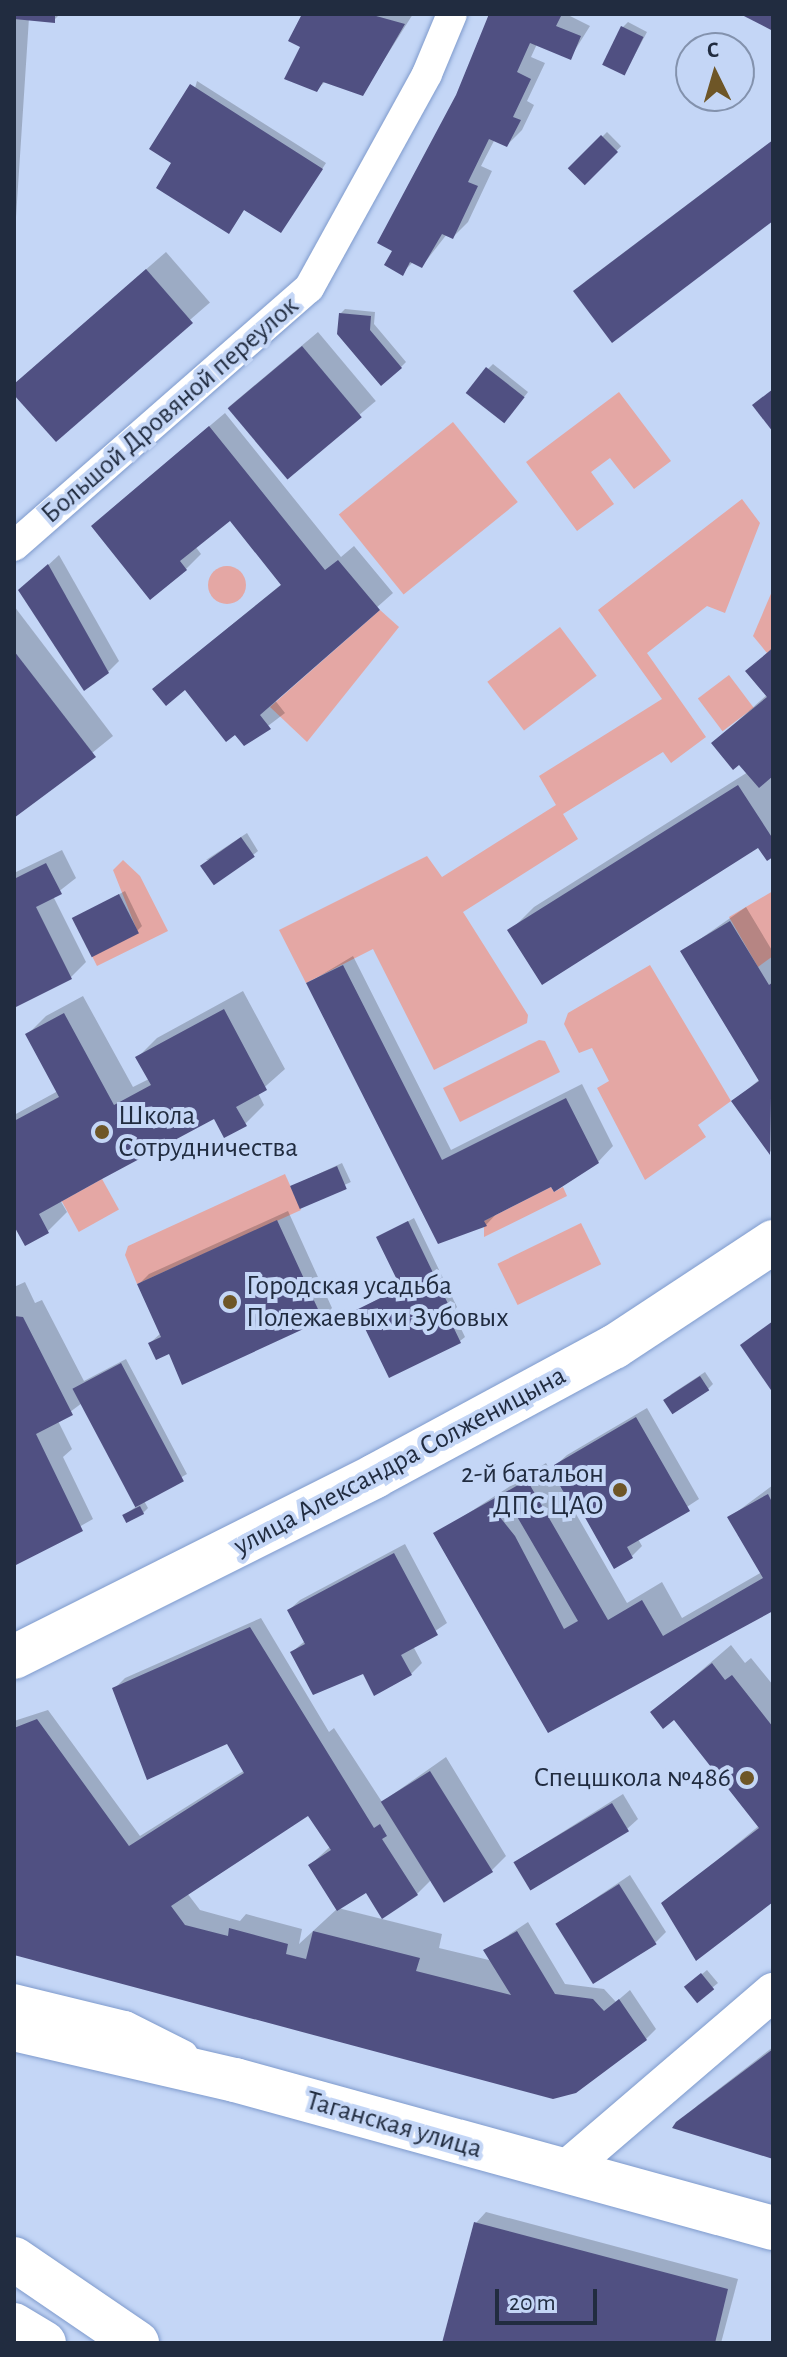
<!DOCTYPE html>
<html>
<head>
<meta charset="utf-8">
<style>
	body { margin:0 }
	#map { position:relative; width:787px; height:2357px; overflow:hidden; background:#c4d6f6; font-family:"Alegreya Sans",sans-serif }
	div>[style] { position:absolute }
	.green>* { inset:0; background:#e4a7a4; transform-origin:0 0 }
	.round { border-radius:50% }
	.shadow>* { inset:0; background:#0003; transform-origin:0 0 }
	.building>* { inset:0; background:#505082; transform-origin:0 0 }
	.roads { filter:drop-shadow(0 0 2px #7e9acc) drop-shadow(0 0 2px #7e9acc) }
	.minor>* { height:30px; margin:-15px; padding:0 15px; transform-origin:15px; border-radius:15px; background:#fff }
	.tertiary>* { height:38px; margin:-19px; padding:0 19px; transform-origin:19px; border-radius:19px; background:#fff }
	.secondary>* { height:44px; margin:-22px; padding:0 22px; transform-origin:22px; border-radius:22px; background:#fff }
	.primary>* { height:44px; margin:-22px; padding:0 22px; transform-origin:22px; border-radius:22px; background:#fff }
	.dots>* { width:22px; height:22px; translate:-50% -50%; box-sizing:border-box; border:4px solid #c4d6f6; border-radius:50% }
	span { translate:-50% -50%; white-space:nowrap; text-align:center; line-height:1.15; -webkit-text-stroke:8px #c4d6f6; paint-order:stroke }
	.street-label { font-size:28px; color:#212c40 }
	.poi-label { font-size:28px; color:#212c40 }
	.left { translate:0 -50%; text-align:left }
	.right { translate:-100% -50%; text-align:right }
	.frame { position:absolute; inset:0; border:16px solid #212c40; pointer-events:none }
	.north { position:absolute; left:675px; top:32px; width:80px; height:80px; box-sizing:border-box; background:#c4d6f6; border:2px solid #8392ad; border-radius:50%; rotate:355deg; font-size:22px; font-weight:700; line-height:32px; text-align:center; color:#212c40 }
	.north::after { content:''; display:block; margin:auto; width:28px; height:36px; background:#6e5627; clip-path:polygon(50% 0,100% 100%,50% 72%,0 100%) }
	.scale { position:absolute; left:495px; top:2289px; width:102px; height:36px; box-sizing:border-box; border:4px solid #212c40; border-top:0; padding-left:10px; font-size:24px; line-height:28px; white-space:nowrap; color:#212c40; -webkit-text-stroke:6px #c4d6f6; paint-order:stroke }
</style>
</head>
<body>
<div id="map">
	<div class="green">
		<div style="clip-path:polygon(619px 392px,671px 461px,634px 489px,610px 458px,591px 472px,614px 504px,577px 531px,526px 462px)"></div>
		<div style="left:453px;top:422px;width:103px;height:147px;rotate:51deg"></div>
		<div style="clip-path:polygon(742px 499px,760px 523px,725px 613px,707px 606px,647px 653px,706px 737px,671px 763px,663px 752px,563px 814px,578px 839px,463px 912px,528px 1015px,527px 1023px,434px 1070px,373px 949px,306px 983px,279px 930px,427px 856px,442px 877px,556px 805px,539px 776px,662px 699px,598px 610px)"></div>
		<div class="round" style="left:208px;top:566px;width:38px;height:38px"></div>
		<div style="clip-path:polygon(773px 589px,773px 648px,767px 653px,753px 636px)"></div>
		<div style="clip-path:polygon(380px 610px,399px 627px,307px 742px,270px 707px)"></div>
		<div style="left:560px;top:627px;width:61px;height:91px;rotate:53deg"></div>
		<div style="left:729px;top:675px;width:41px;height:39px;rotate:53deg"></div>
		<div style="clip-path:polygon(123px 860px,140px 876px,168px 931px,97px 966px,92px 956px,138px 933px,113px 870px)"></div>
		<div style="clip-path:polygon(773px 891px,773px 956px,758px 967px,729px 917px)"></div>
		<div style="clip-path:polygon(650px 965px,731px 1101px,698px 1125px,706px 1137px,645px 1180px,597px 1088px,609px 1081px,592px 1048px,579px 1053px,564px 1024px,568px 1013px)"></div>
		<div style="clip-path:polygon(539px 1040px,545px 1041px,560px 1072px,460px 1122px,443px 1088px)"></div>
		<div style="clip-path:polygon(285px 1174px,301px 1210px,137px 1284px,125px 1255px,128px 1246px)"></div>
		<div style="left:102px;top:1179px;width:35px;height:46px;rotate:61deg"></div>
		<div style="clip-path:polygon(551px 1187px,554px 1192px,563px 1187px,567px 1196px,484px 1237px,484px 1221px)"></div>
		<div style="left:581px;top:1223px;width:46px;height:93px;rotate:64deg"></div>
	</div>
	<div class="shadow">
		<div style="clip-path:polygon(14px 14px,60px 14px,54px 20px,29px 18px,14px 248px)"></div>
		<div style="clip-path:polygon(304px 14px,413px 14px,363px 93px,326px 81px,316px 90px,303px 46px)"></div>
		<div style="clip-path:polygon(491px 14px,566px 14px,590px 26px,570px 58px,537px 44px,531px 57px,545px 63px,527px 101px,534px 105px,522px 130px,507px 145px,495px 139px,481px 166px,492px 171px,468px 222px,453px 237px,447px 234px,422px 266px,414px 261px,402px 273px,458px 96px)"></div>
		<div style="clip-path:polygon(628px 22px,647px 32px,625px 73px,623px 27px)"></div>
		<div style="clip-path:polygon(197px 81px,326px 163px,281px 231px,245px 208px,233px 227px,174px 163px)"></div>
		<div style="left:607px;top:132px;width:20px;height:51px;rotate:45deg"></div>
		<div style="clip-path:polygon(773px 140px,773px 218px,576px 292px,586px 281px)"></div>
		<div style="left:166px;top:252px;width:67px;height:203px;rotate:49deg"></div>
		<div style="clip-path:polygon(345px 309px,375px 312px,374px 324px,406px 362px,401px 367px,340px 314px)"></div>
		<div style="left:318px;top:332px;width:90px;height:117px;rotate:50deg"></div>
		<div style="clip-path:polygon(493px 364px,528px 392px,509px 416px,488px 369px)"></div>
		<div style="clip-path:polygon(225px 413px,341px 557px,354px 546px,393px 593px,274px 699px,285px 713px,244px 744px,186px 687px,179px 668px,283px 583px,231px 518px,195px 546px,201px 554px,186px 569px,109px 511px)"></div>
		<div style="clip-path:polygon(59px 555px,119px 661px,108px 672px,28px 584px)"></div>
		<div style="clip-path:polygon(14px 606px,113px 736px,14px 816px)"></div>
		<div style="clip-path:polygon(773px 647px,773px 855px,759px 845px,510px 931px,534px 907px,748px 772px,713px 743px,768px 694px,748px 671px)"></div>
		<div style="clip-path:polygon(247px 833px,258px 851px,253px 855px,206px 860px)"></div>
		<div style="clip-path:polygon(62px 850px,76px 878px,53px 896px,86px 962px,71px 977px,14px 1006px,14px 873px)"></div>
		<div style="clip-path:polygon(125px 891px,142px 926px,137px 931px,75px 918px)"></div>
		<div style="clip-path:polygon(746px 907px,773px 952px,771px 1152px,734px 1101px,760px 1079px,683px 951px)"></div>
		<div style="clip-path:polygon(353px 956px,451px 1150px,582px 1084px,613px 1146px,598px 1162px,499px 1211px,486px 1225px,308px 983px)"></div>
		<div style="clip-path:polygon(243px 991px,285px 1069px,258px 1093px,264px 1105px,245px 1124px,215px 1116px,60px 1200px,67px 1212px,48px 1231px,14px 1225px,14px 1115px,58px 1091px,27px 1035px,46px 1016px,83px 996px,133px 1087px,149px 1079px,138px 1057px,157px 1038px)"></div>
		<div style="left:342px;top:1163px;width:21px;height:54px;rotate:65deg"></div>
		<div style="clip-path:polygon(288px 1211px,332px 1308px,322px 1319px,150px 1343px,161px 1333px,139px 1284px,149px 1274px)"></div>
		<div style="clip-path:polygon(414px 1218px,457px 1307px,453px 1312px,465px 1337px,460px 1341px,358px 1310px,402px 1286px,378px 1238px)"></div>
		<div style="clip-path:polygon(25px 1282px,35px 1303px,42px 1300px,84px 1381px,126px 1359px,187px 1474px,143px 1499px,148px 1508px,143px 1513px,124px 1515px,137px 1506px,82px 1403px,58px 1421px,72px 1449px,63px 1457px,93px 1519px,14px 1564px,14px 1287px)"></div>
		<div style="clip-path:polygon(705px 1372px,713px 1384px,708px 1389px,670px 1395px)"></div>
		<div style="clip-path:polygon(647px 1408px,699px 1499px,638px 1539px,642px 1546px,632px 1556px,574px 1496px,568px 1500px,627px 1603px,662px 1582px,682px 1618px,762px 1572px,730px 1517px,773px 1485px,773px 1607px,605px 1698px,436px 1534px,546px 1463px,561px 1488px,566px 1482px,556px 1465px,567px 1455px)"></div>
		<div style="clip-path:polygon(405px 1544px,447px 1623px,413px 1646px,422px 1663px,411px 1674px,375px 1693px,364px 1672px,292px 1652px,306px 1640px,289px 1610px,300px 1600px)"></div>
		<div style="clip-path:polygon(261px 1618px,329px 1732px,334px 1728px,382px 1802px,446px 1757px,506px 1856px,491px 1871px,431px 1880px,417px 1894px,366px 1891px,310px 1865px,331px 1846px,308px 1813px,187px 1893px,200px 1910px,240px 1921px,246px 1914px,302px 1929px,299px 1944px,338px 1908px,442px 1934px,439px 1948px,493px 1961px,486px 1950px,528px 1922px,565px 1984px,604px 1989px,616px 2002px,630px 1990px,656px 2029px,646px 2039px,14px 1952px,14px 1721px,48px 1710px,140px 1836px,245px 1770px,227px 1742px,114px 1689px,125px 1678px)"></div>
		<div style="clip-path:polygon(731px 1645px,745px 1663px,751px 1658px,773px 1685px,773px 1899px,664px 1904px,760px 1825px,674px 1717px,653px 1712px)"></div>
		<div style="clip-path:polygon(623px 1794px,638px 1819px,627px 1829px,515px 1862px)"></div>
		<div style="clip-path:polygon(630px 1875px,666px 1932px,656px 1942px,557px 1924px)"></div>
		<div style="clip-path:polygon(707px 1970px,718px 1983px,697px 2000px,691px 1983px)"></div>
		<div style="clip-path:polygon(773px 2047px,773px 2157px,676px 2127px,698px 2105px)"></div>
		<div style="clip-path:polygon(486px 2212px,738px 2279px,721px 2343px,444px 2343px,476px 2223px)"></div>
	</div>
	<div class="building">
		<div style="clip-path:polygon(14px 14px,55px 14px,55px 23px,14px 19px)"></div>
		<div style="clip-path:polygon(302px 14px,369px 14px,405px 24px,363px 96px,323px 82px,317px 92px,284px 79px,300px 47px,288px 41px)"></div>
		<div style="clip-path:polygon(489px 14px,562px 14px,556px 26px,581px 36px,571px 60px,530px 43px,517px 72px,531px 79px,513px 117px,521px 120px,507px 147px,489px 139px,468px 182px,478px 186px,453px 239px,442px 234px,422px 268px,410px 262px,403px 276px,384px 265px,392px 251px,377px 243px,456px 95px)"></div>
		<div style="clip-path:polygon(740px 14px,773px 14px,773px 31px)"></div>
		<div style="left:621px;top:26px;width:25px;height:43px;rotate:26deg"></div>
		<div style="clip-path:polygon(190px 84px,323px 169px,281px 233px,244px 210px,229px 234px,156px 188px,171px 163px,149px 149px)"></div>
		<div style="left:601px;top:135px;width:24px;height:47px;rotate:45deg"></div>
		<div style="clip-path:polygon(773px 140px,773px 221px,612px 343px,573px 291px)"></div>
		<div style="clip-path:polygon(146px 269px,193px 323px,56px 442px,14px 395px,14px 384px)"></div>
		<div style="clip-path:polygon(339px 313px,371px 316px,370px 330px,402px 368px,381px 386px,337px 334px)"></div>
		<div style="left:302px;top:346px;width:93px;height:97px;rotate:50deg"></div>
		<div style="left:486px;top:367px;width:49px;height:33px;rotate:38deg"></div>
		<div style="clip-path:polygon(773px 389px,773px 432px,752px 405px)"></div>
		<div style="clip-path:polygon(209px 426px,325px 570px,338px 560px,380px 610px,260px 715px,271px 729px,244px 746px,235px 735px,226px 742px,185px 690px,166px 706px,152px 689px,281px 585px,230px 521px,180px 561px,187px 570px,150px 600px,91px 526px)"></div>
		<div style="clip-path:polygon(48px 564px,109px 673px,84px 691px,18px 590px)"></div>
		<div style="clip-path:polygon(773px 648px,773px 776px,759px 788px,739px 765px,733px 770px,711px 743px,767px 697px,745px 671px)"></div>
		<div style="clip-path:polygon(14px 651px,96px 757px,14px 818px)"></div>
		<div style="clip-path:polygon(738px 785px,773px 839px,773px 857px,767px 861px,758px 848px,542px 985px,507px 930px)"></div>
		<div style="left:241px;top:837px;width:24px;height:50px;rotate:55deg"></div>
		<div style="clip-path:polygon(46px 863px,62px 894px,36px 907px,72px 979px,14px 1008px,14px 879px)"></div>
		<div style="left:119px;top:894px;width:44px;height:53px;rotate:63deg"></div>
		<div style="clip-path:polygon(730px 921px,769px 985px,773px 982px,770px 1155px,731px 1101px,759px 1081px,680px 951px)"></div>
		<div style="clip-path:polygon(343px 965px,442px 1160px,566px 1098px,599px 1163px,554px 1192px,551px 1187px,484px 1221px,487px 1226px,438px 1244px,306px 983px)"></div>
		<div style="clip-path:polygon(224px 1009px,267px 1090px,236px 1107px,247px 1126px,224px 1138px,214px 1119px,102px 1179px,39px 1214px,49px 1233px,25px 1246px,14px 1226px,14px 1121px,59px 1097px,25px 1034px,64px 1013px,114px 1105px,151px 1085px,135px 1057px)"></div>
		<div style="left:337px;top:1166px;width:25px;height:51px;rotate:67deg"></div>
		<div style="clip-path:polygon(277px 1220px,323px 1320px,182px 1385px,169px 1354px,156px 1360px,148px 1343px,161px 1337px,137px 1284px)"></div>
		<div style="clip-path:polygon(408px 1221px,453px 1314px,448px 1316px,461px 1343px,389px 1378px,356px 1310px,401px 1288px,376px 1237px)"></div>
		<div style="clip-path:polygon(14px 1316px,23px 1317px,73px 1415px,36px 1434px,83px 1531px,14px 1566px)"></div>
		<div style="clip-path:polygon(773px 1321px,773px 1393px,740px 1345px)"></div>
		<div style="left:121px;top:1363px;width:134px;height:55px;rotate:62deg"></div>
		<div style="left:700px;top:1376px;width:17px;height:44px;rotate:57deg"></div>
		<div style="clip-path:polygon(636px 1417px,690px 1511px,627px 1547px,633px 1558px,614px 1569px,574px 1498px,569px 1501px,560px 1486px,565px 1484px,554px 1465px)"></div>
		<div style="clip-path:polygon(evenodd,527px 1480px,608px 1620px,642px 1600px,663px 1636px,763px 1578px,727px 1517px,768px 1494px,773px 1504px,773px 1611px,548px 1733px,433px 1533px,527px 1480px,512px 1508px,578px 1621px,564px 1629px,515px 1536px,499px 1516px,512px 1508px)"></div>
		<div style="left:140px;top:1506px;width:9px;height:20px;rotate:63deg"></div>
		<div style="clip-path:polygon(394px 1553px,438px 1635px,401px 1655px,412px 1675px,374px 1696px,363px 1674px,313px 1695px,290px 1652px,305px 1644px,287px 1610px)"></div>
		<div style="clip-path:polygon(250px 1627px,374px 1828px,380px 1824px,387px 1836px,382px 1839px,418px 1895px,382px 1919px,366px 1893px,337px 1911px,308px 1865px,331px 1850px,308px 1816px,171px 1906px,185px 1925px,228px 1936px,229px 1928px,288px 1944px,286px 1954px,306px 1959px,313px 1931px,420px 1958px,416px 1971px,511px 1995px,483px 1950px,517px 1931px,555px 1994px,593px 1999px,604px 2011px,619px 1999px,647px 2040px,576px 2093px,553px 2099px,14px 1955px,14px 1728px,37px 1719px,129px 1846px,244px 1773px,227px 1744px,147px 1780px,112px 1688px)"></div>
		<div style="clip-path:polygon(712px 1663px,725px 1680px,732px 1675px,773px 1727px,773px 1902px,696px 1961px,661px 1903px,759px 1828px,674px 1720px,663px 1729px,650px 1712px)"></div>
		<div style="left:430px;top:1771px;width:119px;height:58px;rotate:58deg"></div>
		<div style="left:612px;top:1803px;width:33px;height:115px;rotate:59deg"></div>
		<div style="left:619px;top:1884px;width:71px;height:75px;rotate:58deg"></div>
		<div style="left:701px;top:1973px;width:21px;height:22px;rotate:51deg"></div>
		<div style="clip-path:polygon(773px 2049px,773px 2159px,672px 2128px,676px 2122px)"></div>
		<div style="clip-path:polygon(474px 2222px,728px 2289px,715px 2343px,442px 2343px)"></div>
	</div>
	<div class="roads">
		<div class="minor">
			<div style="left:14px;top:546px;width:392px;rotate:-41.2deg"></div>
			<div style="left:309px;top:288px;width:244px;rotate:-61.1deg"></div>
			<div style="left:427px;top:74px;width:65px;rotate:-67.4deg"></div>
			<div style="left:14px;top:1999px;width:114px;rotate:13.7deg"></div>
			<div style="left:125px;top:2026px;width:65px;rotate:26.6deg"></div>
		</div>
		<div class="tertiary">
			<div style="left:563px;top:2172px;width:277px;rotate:-40.6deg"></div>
		</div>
		<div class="secondary">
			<div style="left:14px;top:1657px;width:404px;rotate:-26.6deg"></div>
			<div style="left:375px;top:1476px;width:272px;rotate:-28.4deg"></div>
			<div style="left:614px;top:1347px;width:191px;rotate:-33.4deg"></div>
		</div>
		<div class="primary">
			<div style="left:14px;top:2029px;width:227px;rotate:13deg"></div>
			<div style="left:235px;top:2080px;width:558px;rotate:15.38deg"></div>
			<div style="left:14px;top:2259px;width:149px;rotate:34.3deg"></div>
			<div style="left:14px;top:2325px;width:35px;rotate:31deg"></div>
		</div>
	</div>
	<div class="dots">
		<div style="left:102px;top:1132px;background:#6e5627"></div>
		<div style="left:230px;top:1302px;background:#6e5627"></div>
		<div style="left:620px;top:1490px;background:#6e5627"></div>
		<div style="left:747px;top:1778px;background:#6e5627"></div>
	</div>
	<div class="street-label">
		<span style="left:170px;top:410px;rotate:-41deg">Большой Дровяной переулок</span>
		<span style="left:400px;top:1461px;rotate:-28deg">улица Александра Солженицына</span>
		<span style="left:394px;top:2125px;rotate:16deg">Таганская улица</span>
	</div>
	<div class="poi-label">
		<span class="left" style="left:118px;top:1132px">Школа<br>Сотрудничества</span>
		<span class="left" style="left:246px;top:1302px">Городская усадьба<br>Полежаевых и Зубовых</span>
		<span class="right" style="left:604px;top:1490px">2-й батальон<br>ДПС ЦАО</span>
		<span class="right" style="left:731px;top:1778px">Спецшкола №486</span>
	</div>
	<div class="frame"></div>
	<div class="north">С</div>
	<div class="scale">20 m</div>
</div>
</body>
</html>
